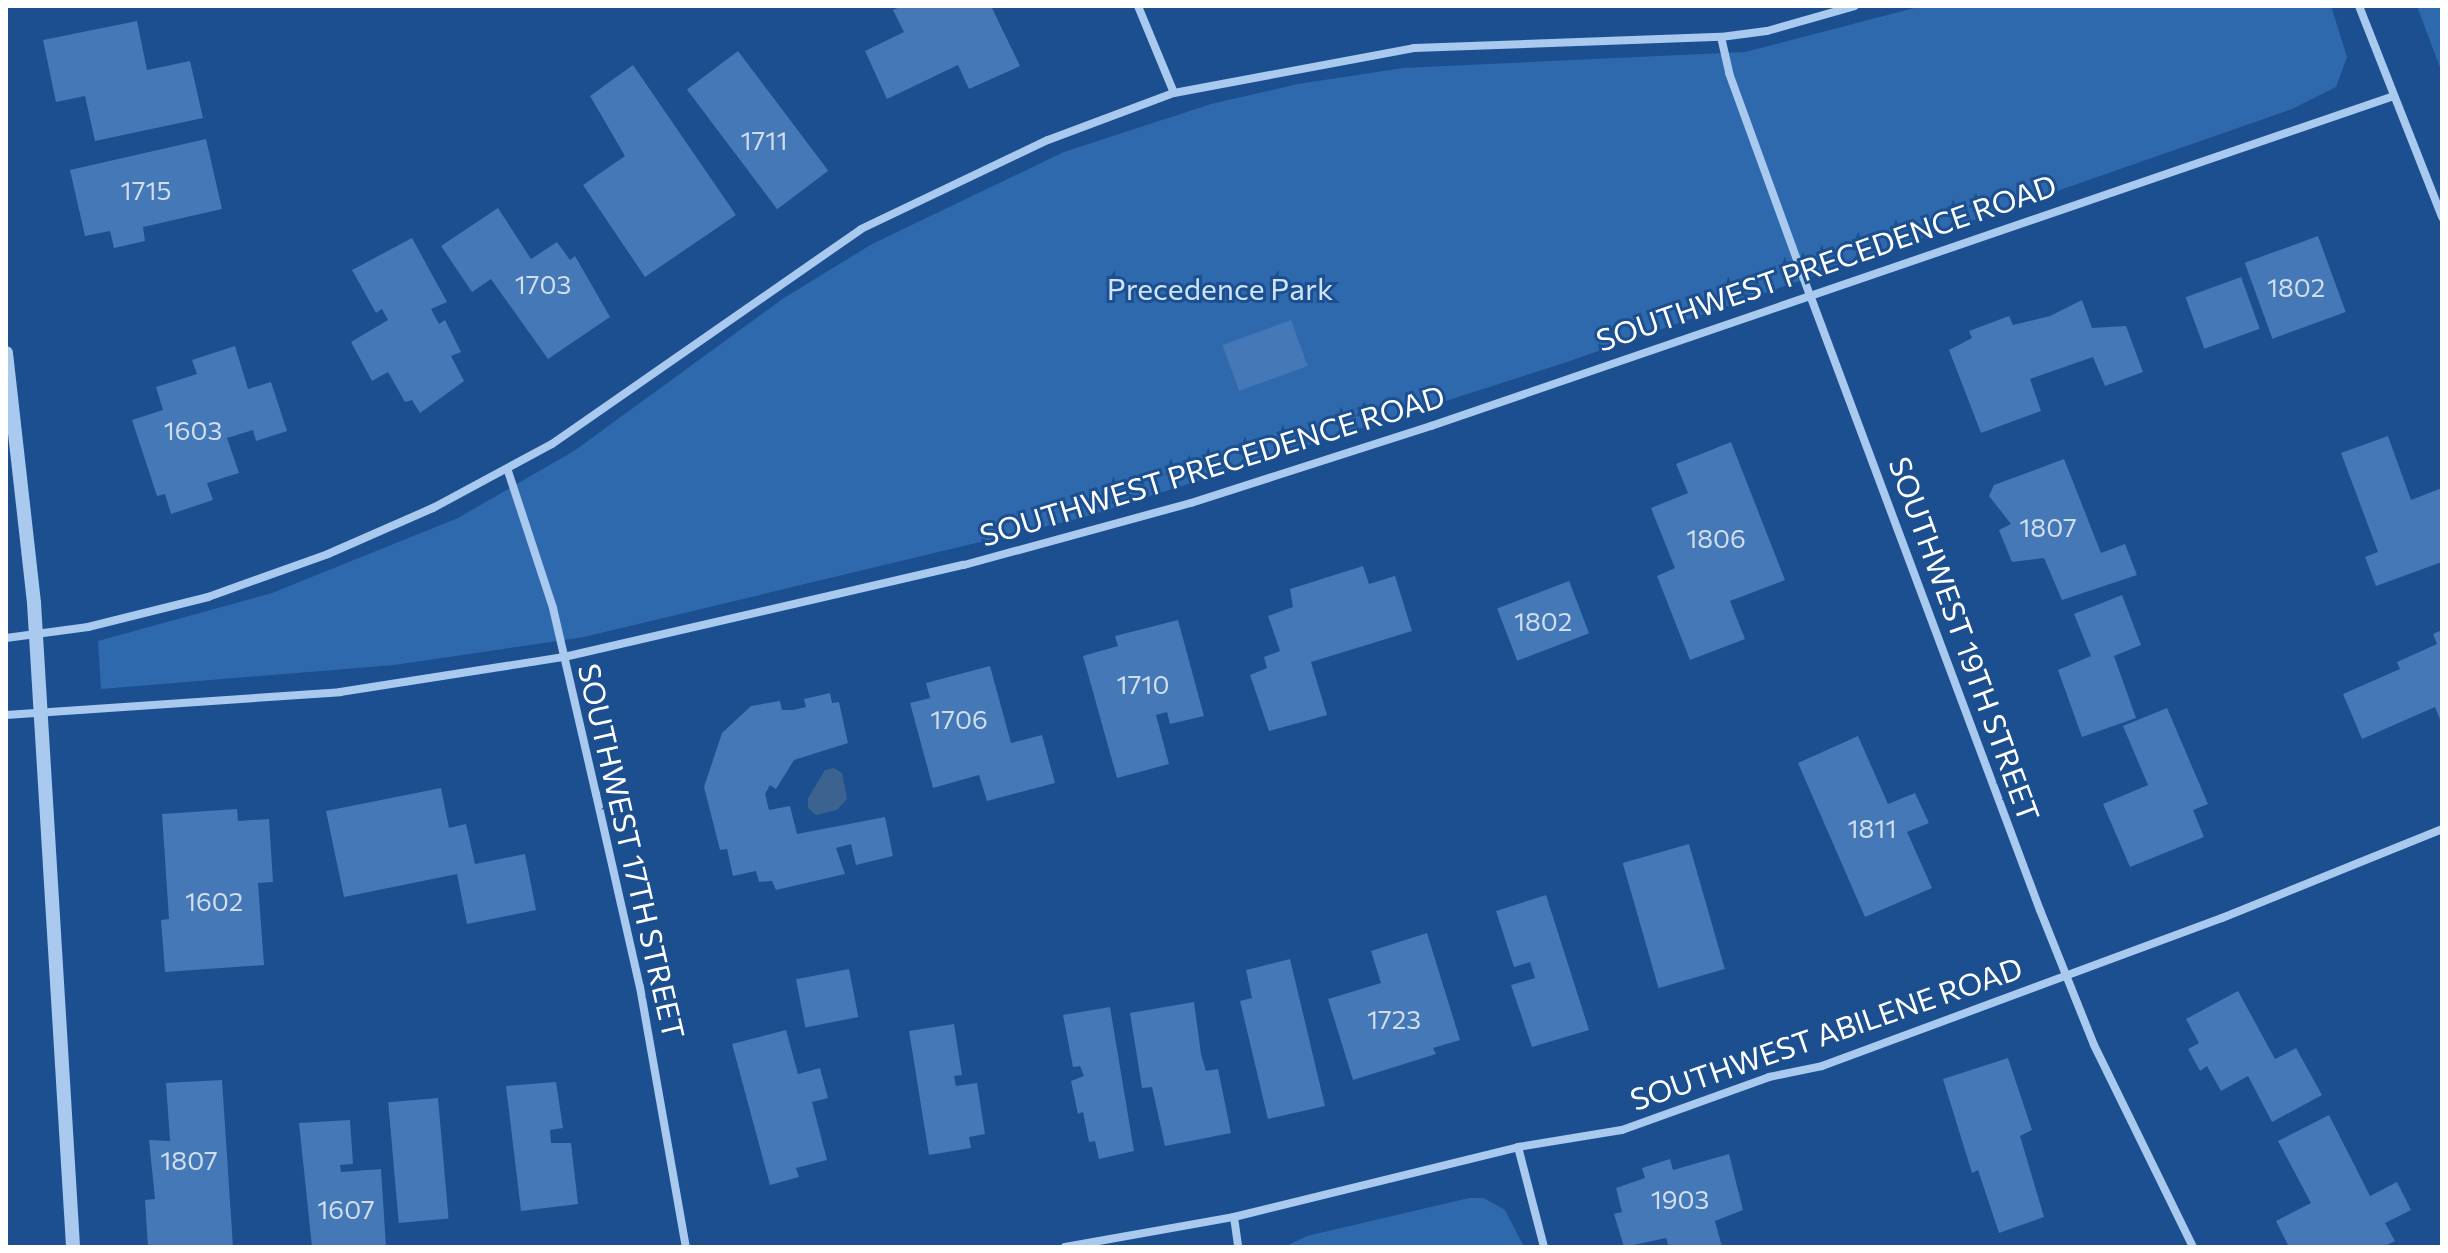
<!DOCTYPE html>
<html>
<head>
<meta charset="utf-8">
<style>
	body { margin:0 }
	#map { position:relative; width:2448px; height:1253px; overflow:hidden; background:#1b4f8f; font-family:Commissioner,sans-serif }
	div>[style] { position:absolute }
	.green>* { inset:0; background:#2e69ad }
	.water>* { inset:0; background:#3c6290 }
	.building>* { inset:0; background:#4478b7; transform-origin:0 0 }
	.minor>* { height:8px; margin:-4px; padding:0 4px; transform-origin:4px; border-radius:4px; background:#a9c9ee }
	.tertiary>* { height:14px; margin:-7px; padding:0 7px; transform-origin:7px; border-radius:7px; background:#a9c9ee }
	span { translate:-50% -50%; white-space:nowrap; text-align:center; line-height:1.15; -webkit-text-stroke:6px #1b4f8f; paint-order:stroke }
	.number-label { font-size:26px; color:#d0dded }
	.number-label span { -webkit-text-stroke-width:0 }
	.street-label { font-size:30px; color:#fff }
	.park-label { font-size:30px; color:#cfe3fa }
	.frame { position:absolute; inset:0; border:8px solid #fff; pointer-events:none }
</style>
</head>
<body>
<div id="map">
	<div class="green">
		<div style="clip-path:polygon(1922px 6px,2331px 6px,2347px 57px,2336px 87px,2292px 109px,1564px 363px,1085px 517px,584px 637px,394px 665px,101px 689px,98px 641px,272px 593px,458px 518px,574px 451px,784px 298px,872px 244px,1064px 152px,1211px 104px,1298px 84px,1403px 68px,1745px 52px)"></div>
		<div style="clip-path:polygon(2417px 6px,2442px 6px,2442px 73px)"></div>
		<div style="clip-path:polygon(1469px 1198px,1484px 1198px,1505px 1210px,1524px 1247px,1284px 1247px,1307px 1236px)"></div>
	</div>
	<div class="water">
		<div style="clip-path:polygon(834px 768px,842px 773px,847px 799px,837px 810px,816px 815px,808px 808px,808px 798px,825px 770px)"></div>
	</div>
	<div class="building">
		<div style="clip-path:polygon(902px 6px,991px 6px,1020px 66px,969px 89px,958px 65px,887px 99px,865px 51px,904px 32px,893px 10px)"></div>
		<div style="clip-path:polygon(137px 21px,147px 70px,190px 61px,203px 118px,95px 141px,85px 96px,56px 102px,43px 40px)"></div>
		<div style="left:738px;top:51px;width:150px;height:64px;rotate:53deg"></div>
		<div style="clip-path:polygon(633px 65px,736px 215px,645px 277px,583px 185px,625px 156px,590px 96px)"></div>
		<div style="clip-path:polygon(206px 139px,222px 209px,143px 227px,145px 241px,114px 248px,110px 231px,85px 236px,70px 170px)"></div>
		<div style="clip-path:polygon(498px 208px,531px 259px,557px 242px,570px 260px,575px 256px,610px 317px,548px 359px,491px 279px,472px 292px,441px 246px)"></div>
		<div style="left:2318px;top:236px;width:81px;height:78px;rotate:70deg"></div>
		<div style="clip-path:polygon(412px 238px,447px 302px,431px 309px,439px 324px,445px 320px,461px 352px,451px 356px,464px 381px,420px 413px,412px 400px,405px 402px,388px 372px,372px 381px,351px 342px,388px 320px,382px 309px,376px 313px,352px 270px)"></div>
		<div style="left:2241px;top:277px;width:55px;height:59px;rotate:70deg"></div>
		<div style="clip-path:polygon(2082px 300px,2092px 328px,2126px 326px,2143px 372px,2105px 386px,2093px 357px,2030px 379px,2041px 411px,1981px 433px,1949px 350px,1972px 338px,1969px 331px,2009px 316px,2013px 325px,2050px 316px)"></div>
		<div style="left:1291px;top:320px;width:49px;height:73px;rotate:70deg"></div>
		<div style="clip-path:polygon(235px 346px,248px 389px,271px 382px,287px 431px,256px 441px,253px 430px,227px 438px,239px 473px,207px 483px,213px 500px,171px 514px,165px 494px,157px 496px,132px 420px,163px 410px,156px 387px,197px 374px,192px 360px)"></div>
		<div style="clip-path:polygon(2388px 436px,2411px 500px,2442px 488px,2442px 562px,2376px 586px,2365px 557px,2378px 552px,2341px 453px)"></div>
		<div style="clip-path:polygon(1731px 442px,1785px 580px,1730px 601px,1745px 639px,1690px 660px,1657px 576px,1675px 568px,1651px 508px,1688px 493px,1676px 464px)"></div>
		<div style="clip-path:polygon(2064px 459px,2101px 553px,2125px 544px,2137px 575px,2062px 600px,2044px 558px,2012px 562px,1999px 530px,2011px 524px,1989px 496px,1994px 485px)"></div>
		<div style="clip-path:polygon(1363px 566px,1369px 584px,1395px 576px,1412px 631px,1311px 662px,1327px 715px,1269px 731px,1250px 675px,1267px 668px,1264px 657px,1280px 651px,1268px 616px,1293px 607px,1290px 589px)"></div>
		<div style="left:1569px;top:581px;width:56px;height:77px;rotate:69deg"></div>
		<div style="clip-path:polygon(2122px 595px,2141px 645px,2114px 656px,2136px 718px,2082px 737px,2058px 670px,2091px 656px,2074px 614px)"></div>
		<div style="clip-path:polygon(1178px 620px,1204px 716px,1170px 724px,1167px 712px,1156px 715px,1169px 764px,1117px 778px,1083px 656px,1118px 646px,1115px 636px)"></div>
		<div style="clip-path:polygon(2442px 630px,2442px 724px,2435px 707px,2362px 739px,2343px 694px,2400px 669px,2397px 662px,2437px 644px,2433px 634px)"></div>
		<div style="clip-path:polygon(990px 666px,1011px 743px,1042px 735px,1055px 783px,987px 801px,979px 775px,933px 788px,910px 703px,930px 698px,926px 683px)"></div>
		<div style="clip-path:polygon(830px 693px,832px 703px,839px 702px,848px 743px,794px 760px,776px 789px,770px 785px,765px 794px,769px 810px,790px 806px,797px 834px,885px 817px,893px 856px,856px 865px,851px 844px,836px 848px,845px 874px,776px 890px,772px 881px,759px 882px,756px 871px,733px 876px,727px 849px,720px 850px,704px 787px,722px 733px,751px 706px,780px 701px,782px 710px,793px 710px,806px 707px,804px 699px)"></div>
		<div style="clip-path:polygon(2167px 708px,2208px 804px,2193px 810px,2204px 837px,2130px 867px,2103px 804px,2148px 785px,2123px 726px)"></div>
		<div style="clip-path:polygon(1858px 736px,1888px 804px,1915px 793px,1929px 823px,1907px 832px,1932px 888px,1865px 917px,1798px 763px)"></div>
		<div style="clip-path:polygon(441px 788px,449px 828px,466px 824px,475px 864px,525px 854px,536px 910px,467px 924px,457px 874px,344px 897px,326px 811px)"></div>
		<div style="clip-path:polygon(237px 809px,238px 821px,269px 819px,273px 882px,258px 883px,264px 965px,165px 972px,161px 920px,169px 919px,162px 814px)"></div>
		<div style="left:1689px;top:844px;width:130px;height:69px;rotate:74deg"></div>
		<div style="clip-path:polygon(1546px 895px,1589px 1030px,1532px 1047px,1511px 985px,1535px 978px,1530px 962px,1514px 967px,1496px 911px)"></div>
		<div style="clip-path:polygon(1427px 933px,1460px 1040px,1433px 1048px,1436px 1054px,1353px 1080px,1328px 999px,1381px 983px,1371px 951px)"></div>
		<div style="clip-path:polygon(1290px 959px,1325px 1106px,1268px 1119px,1240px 1001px,1252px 998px,1246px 970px)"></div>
		<div style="left:849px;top:969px;width:49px;height:54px;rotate:79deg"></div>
		<div style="clip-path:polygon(2238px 991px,2275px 1059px,2296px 1048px,2322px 1095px,2272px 1122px,2248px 1076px,2221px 1091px,2207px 1066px,2200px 1071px,2188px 1049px,2199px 1043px,2186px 1019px)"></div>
		<div style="clip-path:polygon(1194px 1002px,1201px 1054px,1206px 1071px,1218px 1069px,1231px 1133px,1165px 1146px,1152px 1087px,1142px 1088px,1130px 1013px)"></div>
		<div style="clip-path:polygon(1110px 1007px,1134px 1151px,1099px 1159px,1095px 1141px,1089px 1142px,1083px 1112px,1078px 1114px,1071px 1081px,1084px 1076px,1080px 1066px,1073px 1067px,1063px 1015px)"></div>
		<div style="clip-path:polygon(954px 1024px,962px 1075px,954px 1076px,956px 1086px,977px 1083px,985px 1134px,969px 1137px,971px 1148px,929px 1155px,909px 1031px)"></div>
		<div style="clip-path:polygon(786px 1030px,798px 1074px,820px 1068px,828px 1098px,812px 1102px,827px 1160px,796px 1168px,799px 1177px,770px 1185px,732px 1044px)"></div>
		<div style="clip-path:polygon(2008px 1058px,2032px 1130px,2020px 1136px,2044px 1217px,1999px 1233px,1978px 1170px,1972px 1173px,1943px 1079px)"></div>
		<div style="clip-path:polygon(222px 1080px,233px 1247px,148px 1247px,145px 1200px,155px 1199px,149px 1140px,170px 1141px,166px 1083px)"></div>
		<div style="clip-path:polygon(556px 1082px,563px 1128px,550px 1130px,551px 1143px,571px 1143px,578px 1204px,521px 1211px,506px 1086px)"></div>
		<div style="left:438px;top:1098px;width:121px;height:50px;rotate:85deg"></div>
		<div style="clip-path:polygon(2329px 1115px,2370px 1196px,2397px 1182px,2411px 1210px,2385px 1223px,2395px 1241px,2383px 1247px,2289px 1247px,2276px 1221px,2311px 1203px,2278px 1141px)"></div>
		<div style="clip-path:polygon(350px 1120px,353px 1164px,340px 1165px,341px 1172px,381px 1169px,386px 1247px,312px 1247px,299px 1123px)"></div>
		<div style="clip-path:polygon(1729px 1154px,1743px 1210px,1715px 1221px,1722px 1247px,1669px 1247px,1666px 1238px,1624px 1247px,1614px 1214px,1622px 1212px,1616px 1188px,1645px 1178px,1642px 1168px,1670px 1159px,1673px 1170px)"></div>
	</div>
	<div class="minor">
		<div style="left:1138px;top:6px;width:94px;rotate:67.5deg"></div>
		<div style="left:2359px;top:6px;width:227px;rotate:68.5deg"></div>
		<div style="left:1721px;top:37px;width:37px;rotate:77deg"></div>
		<div style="left:1729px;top:73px;width:236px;rotate:70deg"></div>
		<div style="left:1810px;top:295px;width:657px;rotate:69.5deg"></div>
		<div style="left:2040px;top:910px;width:145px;rotate:68.2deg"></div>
		<div style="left:2094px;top:1045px;width:225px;rotate:63.9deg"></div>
		<div style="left:508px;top:471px;width:144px;rotate:71.8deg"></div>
		<div style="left:553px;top:608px;width:191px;rotate:77deg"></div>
		<div style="left:596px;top:794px;width:198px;rotate:77.2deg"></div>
		<div style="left:640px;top:987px;width:264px;rotate:80deg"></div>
		<div style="left:6px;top:638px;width:83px;rotate:-7.6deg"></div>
		<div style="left:88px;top:627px;width:124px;rotate:-14deg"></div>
		<div style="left:208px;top:597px;width:127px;rotate:-19.7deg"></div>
		<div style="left:328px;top:554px;width:115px;rotate:-23.7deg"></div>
		<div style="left:433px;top:508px;width:135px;rotate:-28.3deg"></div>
		<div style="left:552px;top:444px;width:376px;rotate:-34.8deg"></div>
		<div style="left:861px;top:229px;width:207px;rotate:-25.5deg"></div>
		<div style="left:1048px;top:140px;width:134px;rotate:-20.5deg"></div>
		<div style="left:1174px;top:93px;width:244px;rotate:-10.6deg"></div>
		<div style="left:1414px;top:48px;width:307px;rotate:-2.1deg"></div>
		<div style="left:1721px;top:37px;width:46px;rotate:-7.4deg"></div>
		<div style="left:1767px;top:31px;width:91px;rotate:-15.9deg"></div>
		<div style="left:6px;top:715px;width:335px;rotate:-3.9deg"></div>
		<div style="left:340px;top:692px;width:227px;rotate:-8.9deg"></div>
		<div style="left:564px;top:657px;width:410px;rotate:-13deg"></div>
		<div style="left:964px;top:565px;width:235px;rotate:-15.3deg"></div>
		<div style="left:1191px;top:503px;width:252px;rotate:-17.8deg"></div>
		<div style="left:1431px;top:426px;width:1018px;rotate:-18.92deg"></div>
		<div style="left:1518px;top:1147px;width:103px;rotate:75.4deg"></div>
		<div style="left:1234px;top:1217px;width:30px;rotate:82deg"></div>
		<div style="left:1065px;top:1247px;width:172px;rotate:-10.1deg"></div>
		<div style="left:1234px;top:1217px;width:292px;rotate:-13.8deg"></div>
		<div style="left:1518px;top:1147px;width:105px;rotate:-9.3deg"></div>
		<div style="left:1622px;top:1130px;width:156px;rotate:-19.8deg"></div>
		<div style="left:1769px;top:1077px;width:54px;rotate:-11.7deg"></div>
		<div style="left:1822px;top:1066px;width:427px;rotate:-20.3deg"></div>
		<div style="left:2222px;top:918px;width:237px;rotate:-22deg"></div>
	</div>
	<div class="tertiary">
		<div style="left:6px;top:353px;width:252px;rotate:83.6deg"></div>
		<div style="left:34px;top:603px;width:645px;rotate:86.53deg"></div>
	</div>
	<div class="number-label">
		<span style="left:764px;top:140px">1711</span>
		<span style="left:146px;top:190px">1715</span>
		<span style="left:543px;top:284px">1703</span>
		<span style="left:2296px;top:287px">1802</span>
		<span style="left:193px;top:430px">1603</span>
		<span style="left:2048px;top:527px">1807</span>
		<span style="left:1716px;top:538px">1806</span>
		<span style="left:1543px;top:621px">1802</span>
		<span style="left:1143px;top:684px">1710</span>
		<span style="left:959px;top:719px">1706</span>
		<span style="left:1872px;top:828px">1811</span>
		<span style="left:214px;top:901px">1602</span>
		<span style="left:1394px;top:1019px">1723</span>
		<span style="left:189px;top:1160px">1807</span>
		<span style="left:1680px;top:1199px">1903</span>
		<span style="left:346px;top:1209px">1607</span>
	</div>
	<div class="street-label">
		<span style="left:1826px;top:262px;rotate:-19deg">SOUTHWEST PRECEDENCE ROAD</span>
		<span style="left:1212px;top:465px;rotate:-17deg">SOUTHWEST PRECEDENCE ROAD</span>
		<span style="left:1965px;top:639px;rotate:70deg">SOUTHWEST 19TH STREET</span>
		<span style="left:632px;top:851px;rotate:77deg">SOUTHWEST 17TH STREET</span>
		<span style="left:1826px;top:1033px;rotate:-19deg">SOUTHWEST ABILENE ROAD</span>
	</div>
	<div class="park-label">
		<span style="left:1220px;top:288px">Precedence Park</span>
	</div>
	<div class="frame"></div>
</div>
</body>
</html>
